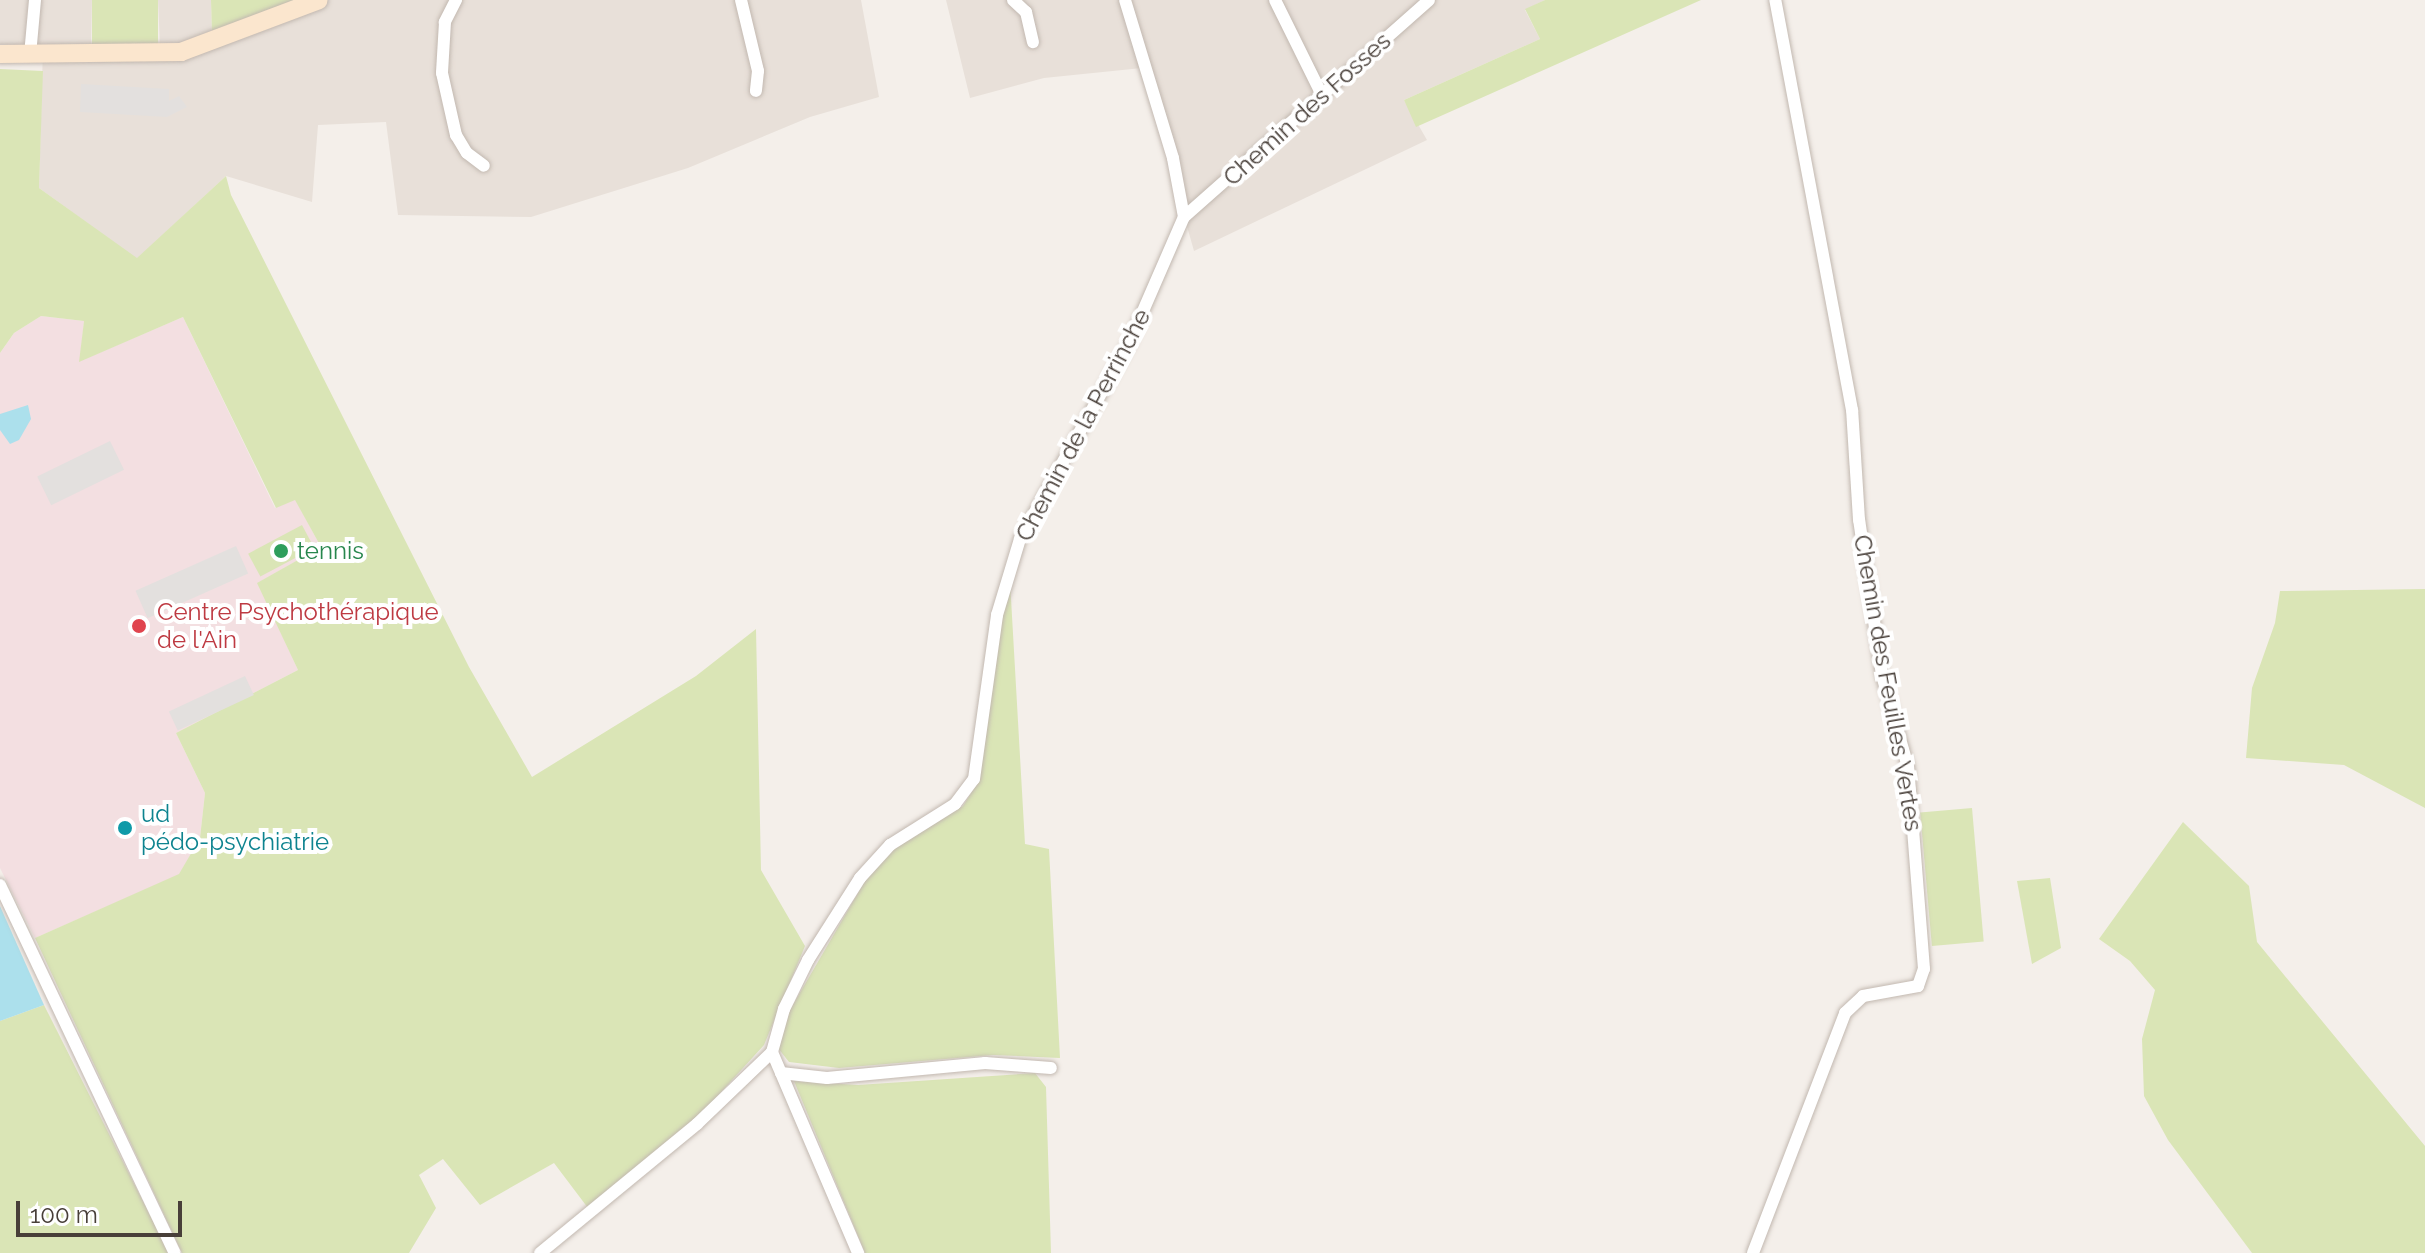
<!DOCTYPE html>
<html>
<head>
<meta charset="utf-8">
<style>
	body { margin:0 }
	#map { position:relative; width:2425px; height:1253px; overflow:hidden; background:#f4efea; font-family:Raleway,sans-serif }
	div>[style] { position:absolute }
	.residential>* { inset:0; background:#e8e0d9 }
	.medical>* { inset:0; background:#f3dfe1 }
	.green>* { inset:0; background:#dae5b6; transform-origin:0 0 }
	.parking>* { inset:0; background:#e3e0de; transform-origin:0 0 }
	.water>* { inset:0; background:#ace0ec }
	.roads { filter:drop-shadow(0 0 2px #c2b8b0) drop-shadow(0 0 2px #c2b8b0) }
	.minor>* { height:12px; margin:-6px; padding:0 6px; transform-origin:6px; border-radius:6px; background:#fff }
	.secondary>* { height:18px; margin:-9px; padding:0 9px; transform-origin:9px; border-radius:9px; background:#fbe6ce }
	.dots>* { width:22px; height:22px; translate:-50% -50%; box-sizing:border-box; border:4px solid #fff; border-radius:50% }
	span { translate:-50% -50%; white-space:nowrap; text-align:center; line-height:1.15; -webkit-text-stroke:8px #fff; paint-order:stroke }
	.street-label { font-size:24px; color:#483f39 }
	.leisure-label { font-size:24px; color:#27864d }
	.left { translate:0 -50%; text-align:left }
	.health-label { font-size:24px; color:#be3a42 }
	.culture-label { font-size:24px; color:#0d838f }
	.scale { position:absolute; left:16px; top:1201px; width:166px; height:36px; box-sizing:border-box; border:4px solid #483f39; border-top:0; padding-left:10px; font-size:24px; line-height:28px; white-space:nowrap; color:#483f39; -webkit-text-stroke:6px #fff; paint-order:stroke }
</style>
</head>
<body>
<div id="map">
	<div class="residential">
		<div style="clip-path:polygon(0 0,92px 0,91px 48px,160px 47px,158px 0,211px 0,212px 33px,297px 0,861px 0,879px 97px,810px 117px,688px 168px,531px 217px,398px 215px,386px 122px,318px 125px,312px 202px,226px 176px,137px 259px,39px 188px,43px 47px,0 44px)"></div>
		<div style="clip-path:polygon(946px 0,1545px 0,1525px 10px,1540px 39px,1404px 100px,1427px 140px,1194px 251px,1142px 68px,1044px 78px,970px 98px)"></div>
	</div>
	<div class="medical">
		<div style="clip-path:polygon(41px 316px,84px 321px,80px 361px,183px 317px,275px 508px,295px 499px,321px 547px,258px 583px,298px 670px,176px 733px,205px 793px,200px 838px,179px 875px,35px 938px,0 868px,0 353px,14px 333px)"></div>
	</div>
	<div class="green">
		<div style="left:92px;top:0;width:66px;height:48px"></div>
		<div style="clip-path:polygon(211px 0,297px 0,212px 34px)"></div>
		<div style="clip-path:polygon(1545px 0,1701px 0,1416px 127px,1404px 100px,1540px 39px,1525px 9px)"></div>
		<div style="clip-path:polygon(0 69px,43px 71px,39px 188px,137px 258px,226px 176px,231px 195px,469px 667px,532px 777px,696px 676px,756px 629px,761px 870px,805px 946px,764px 1045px,701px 1114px,588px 1208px,554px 1163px,480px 1205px,443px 1159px,419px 1175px,436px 1208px,409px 1253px,182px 1253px,35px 938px,179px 874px,200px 838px,205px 793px,176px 733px,298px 670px,257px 583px,321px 547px,295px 500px,276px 508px,183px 317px,79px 362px,84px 321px,41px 316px,14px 333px,0 353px)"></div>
		<div style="left:302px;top:525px;width:26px;height:61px;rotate:62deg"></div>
		<div style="clip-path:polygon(1010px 581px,1025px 844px,1049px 849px,1060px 1058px,993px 1055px,839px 1068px,789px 1062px,778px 1048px,787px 1015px,869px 874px,893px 848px,963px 806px,979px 780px,996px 644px)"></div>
		<div style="clip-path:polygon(2425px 589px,2425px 808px,2344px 765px,2246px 758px,2252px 688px,2275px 623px,2280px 591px)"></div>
		<div style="left:1972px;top:808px;width:134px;height:52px;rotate:85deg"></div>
		<div style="clip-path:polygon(2183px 822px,2249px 886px,2257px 942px,2425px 1146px,2425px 1253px,2252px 1253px,2168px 1140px,2144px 1096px,2142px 1039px,2155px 990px,2130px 961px,2099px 939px)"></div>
		<div style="clip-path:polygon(2050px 878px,2061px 948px,2032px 964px,2017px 881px)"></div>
		<div style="clip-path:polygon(44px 1005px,169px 1253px,0 1253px,0 1021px)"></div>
		<div style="clip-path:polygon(1035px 1073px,1046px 1087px,1051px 1253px,865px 1253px,794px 1081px,858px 1085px)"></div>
	</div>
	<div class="parking">
		<div style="clip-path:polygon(81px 84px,169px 89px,169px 101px,179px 96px,187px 107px,167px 117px,80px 112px)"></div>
		<div style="left:110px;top:441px;width:32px;height:81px;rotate:64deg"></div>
		<div style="left:236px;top:546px;width:30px;height:110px;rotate:66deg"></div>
		<div style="left:245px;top:676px;width:21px;height:84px;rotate:65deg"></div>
	</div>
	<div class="water">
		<div style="clip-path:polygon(28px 405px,31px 419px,19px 440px,10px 444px,0 430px,0 414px)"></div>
		<div style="clip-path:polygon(0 906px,44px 1005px,0 1021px)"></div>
	</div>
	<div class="roads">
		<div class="minor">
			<div style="left:456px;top:0;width:25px;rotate:117deg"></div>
			<div style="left:445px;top:22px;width:51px;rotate:93.4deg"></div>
			<div style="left:442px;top:73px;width:64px;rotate:77.3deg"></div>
			<div style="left:456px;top:135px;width:21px;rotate:59deg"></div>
			<div style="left:467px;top:153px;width:21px;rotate:37deg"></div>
			<div style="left:741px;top:0;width:73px;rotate:76.5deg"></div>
			<div style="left:758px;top:71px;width:20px;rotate:96deg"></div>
			<div style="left:1013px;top:0;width:18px;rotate:43deg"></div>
			<div style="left:1026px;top:12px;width:31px;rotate:77deg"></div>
			<div style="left:1275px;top:0;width:102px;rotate:63.7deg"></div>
			<div style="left:30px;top:55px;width:55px;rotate:-84.8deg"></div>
			<div style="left:1184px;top:217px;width:327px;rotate:-41.5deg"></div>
			<div style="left:0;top:885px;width:407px;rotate:64.6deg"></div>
			<div style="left:772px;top:1052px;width:219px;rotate:66.8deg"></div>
			<div style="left:781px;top:1073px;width:46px;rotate:6.2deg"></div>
			<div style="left:827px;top:1078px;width:159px;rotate:-5.4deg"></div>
			<div style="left:985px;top:1063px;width:66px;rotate:4.3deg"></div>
			<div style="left:540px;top:1253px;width:203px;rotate:-39.4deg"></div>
			<div style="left:697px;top:1124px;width:104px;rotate:-43.8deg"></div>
			<div style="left:772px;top:1052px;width:45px;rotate:-74.4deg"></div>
			<div style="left:784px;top:1009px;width:55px;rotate:-63.9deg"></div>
			<div style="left:808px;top:960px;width:97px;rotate:-57.6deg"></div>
			<div style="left:860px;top:878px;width:45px;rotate:-47.7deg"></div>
			<div style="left:890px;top:845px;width:77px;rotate:-32.2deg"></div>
			<div style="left:955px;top:804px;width:31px;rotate:-53deg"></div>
			<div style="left:974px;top:779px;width:166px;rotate:-82deg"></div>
			<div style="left:997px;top:615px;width:79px;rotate:-73.2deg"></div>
			<div style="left:1020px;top:539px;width:227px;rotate:-60.9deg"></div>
			<div style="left:1130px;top:341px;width:135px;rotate:-66.5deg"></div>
			<div style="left:1184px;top:217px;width:60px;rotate:-100.6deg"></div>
			<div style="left:1173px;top:158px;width:165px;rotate:-106.9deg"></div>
			<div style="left:1753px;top:1253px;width:257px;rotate:-69deg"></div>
			<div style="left:1845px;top:1013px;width:25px;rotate:-43deg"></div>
			<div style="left:1863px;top:996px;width:56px;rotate:-10.3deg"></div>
			<div style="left:1918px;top:986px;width:18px;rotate:-71deg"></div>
			<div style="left:1924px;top:969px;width:203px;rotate:-94.5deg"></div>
			<div style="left:1908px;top:767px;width:96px;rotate:-105.8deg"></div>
			<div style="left:1882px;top:675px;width:157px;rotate:-98.4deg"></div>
			<div style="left:1859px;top:520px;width:110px;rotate:-93.6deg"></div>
			<div style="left:1852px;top:410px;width:417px;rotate:-100.6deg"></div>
		</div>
		<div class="secondary">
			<div style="left:0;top:54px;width:181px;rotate:-0.6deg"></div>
			<div style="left:181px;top:52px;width:147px;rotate:-20.6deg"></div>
		</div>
	</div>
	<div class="dots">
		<div style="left:281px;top:551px;background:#2e9e5b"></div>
		<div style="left:139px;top:626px;background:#e0444e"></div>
		<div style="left:125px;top:828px;background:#0f9aa8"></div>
	</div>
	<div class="street-label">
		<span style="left:1307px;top:109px;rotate:-42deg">Chemin des Fosses</span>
		<span style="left:1083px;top:425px;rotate:-62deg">Chemin de la Perrinche</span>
		<span style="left:1888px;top:683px;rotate:80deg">Chemin des Feuilles Vertes</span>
	</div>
	<div class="leisure-label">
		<span class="left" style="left:297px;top:551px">tennis</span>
	</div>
	<div class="health-label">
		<span class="left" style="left:157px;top:626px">Centre Psychothérapique<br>de l'Ain</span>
	</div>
	<div class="culture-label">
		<span class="left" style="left:141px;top:828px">ud<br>pédo-psychiatrie</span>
	</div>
	<div class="scale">100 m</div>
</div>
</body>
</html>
